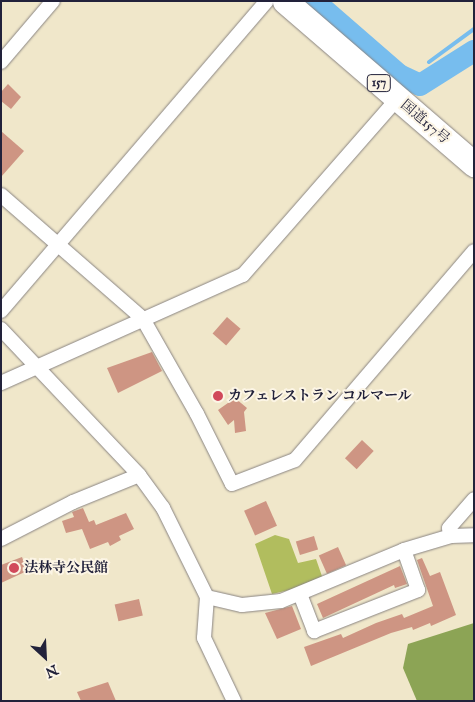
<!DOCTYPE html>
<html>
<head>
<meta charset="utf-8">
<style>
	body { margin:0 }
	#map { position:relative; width:475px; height:702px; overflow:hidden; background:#f0e7ca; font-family:"IM FELL English","Noto Serif JP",serif }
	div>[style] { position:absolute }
	.green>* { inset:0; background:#b1bd5e }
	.forest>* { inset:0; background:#8ca455 }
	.stream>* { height:4px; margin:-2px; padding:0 2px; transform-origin:2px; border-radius:2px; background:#77bdee }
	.river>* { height:22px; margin:-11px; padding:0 11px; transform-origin:11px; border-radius:11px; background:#77bdee }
	.building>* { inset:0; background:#ce9583; transform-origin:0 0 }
	.roads { filter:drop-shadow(0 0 1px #898482) drop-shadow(0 0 1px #898482) }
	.street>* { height:14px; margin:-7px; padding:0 7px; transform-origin:7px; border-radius:7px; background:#fff }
	.highway>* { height:25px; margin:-12.5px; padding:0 12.5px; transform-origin:12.5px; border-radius:12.5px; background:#fff }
	.dots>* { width:14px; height:14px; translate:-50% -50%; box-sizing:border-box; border:2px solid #fcf5e5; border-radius:50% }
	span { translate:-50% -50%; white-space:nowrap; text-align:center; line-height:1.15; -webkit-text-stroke:4px #fcf5e5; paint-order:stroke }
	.shield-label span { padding:1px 4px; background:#fcf5e5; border:1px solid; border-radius:4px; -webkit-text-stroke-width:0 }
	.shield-label { font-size:12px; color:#22223b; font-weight:700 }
	.street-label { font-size:14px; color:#22223b }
	.poi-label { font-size:14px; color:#22223b; font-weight:700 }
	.left { translate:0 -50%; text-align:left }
	.frame { position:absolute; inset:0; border:2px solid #22223b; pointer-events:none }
	.north { position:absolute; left:20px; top:632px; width:50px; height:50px; -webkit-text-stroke:4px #fcf5e5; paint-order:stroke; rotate:155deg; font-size:14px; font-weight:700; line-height:20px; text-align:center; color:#22223b }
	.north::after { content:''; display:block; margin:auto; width:18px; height:22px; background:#22223b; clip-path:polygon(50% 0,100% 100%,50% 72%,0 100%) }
</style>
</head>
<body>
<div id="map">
	<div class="green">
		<div style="clip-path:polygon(275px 535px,289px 539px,298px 563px,316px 559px,324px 582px,272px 594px,255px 544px)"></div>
	</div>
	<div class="forest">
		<div style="clip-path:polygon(474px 623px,474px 701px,417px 701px,403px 668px,408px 644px)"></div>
	</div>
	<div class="stream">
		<div style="left:429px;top:62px;width:56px;rotate:-36.3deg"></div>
	</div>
	<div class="river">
		<div style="left:314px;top:1px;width:113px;rotate:41deg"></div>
		<div style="left:399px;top:75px;width:23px;rotate:25deg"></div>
		<div style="left:420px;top:85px;width:64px;rotate:-32.2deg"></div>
	</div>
	<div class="building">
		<div style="clip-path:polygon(8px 84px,21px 97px,11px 109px,1px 101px,1px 92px)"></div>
		<div style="clip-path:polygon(1px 131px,24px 151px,1px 177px)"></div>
		<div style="left:227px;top:317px;width:18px;height:22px;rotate:41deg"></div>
		<div style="clip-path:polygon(152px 352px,162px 371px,118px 393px,107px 368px)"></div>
		<div style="clip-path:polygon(235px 398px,247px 408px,244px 412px,246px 431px,235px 433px,234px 420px,228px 425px,218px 410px)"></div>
		<div style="left:362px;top:440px;width:16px;height:25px;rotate:43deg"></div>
		<div style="left:266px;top:501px;width:27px;height:24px;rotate:66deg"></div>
		<div style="clip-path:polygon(83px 508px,89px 522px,94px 520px,96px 525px,126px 513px,134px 529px,119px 536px,121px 540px,110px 546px,108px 542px,90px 549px,82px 529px,66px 533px,62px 521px,74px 517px,72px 512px)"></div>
		<div style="left:314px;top:536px;width:14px;height:19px;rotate:73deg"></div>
		<div style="left:338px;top:547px;width:20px;height:21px;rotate:66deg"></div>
		<div style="clip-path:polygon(22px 557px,27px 571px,1px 583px,1px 565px)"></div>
		<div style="clip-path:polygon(422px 558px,430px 576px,440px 572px,456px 615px,431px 626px,430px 623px,413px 630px,412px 627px,391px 633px,311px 666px,304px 647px,341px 634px,343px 638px,376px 623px,402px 614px,404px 618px,433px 606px,417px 560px)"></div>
		<div style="clip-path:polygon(400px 566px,407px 584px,395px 588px,394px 585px,323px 618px,317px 604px)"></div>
		<div style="left:139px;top:599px;width:17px;height:25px;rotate:77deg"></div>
		<div style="clip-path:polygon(292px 606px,301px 629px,277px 639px,265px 613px)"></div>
		<div style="clip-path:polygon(108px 682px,116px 701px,81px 701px,77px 692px)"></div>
	</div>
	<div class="roads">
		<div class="street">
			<div style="left:1px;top:62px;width:80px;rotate:-49.6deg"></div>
			<div style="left:1px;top:195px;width:189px;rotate:41.1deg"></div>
			<div style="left:143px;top:319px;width:109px;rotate:60.4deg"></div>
			<div style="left:197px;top:414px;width:78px;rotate:63.4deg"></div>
			<div style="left:232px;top:484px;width:67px;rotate:-20.9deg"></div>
			<div style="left:295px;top:460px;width:275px;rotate:-49.4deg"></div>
			<div style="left:1px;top:311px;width:408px;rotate:-49.4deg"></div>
			<div style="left:1px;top:329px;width:201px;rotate:46.6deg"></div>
			<div style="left:139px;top:475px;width:41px;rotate:54deg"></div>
			<div style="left:163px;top:508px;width:99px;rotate:63.7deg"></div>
			<div style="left:207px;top:597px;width:41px;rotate:94.2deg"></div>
			<div style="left:204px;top:638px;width:70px;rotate:64.5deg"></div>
			<div style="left:1px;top:383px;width:265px;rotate:-24.1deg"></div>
			<div style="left:243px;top:275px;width:234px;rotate:-48.8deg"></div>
			<div style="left:451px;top:536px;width:8px;rotate:-104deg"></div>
			<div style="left:449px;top:528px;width:38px;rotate:-49deg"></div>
			<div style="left:1px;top:539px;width:81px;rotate:-27.2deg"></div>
			<div style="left:73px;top:502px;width:71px;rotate:-22.2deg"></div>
			<div style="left:300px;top:594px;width:40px;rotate:69deg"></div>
			<div style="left:314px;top:631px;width:112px;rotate:-21.5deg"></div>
			<div style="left:418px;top:590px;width:42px;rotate:-109.3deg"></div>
			<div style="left:207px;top:597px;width:36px;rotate:13deg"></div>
			<div style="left:242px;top:605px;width:39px;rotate:-6deg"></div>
			<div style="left:281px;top:601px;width:133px;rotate:-22.5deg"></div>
			<div style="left:404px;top:550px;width:49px;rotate:-16.6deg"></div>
			<div style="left:451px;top:536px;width:23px;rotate:-2deg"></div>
		</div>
		<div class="highway">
			<div style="left:285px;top:1px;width:250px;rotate:40.8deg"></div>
		</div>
	</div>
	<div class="dots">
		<div style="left:218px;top:396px;background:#d1495b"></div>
		<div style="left:14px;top:568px;background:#d1495b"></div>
	</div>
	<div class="shield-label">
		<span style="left:379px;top:83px">157</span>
	</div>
	<div class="street-label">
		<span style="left:425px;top:122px;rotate:40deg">国道157号</span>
	</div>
	<div class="poi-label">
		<span class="left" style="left:228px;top:396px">カフェレストラン コルマール</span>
		<span class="left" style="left:24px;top:568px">法林寺公民館</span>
	</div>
	<div class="frame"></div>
	<div class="north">N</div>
</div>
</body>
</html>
